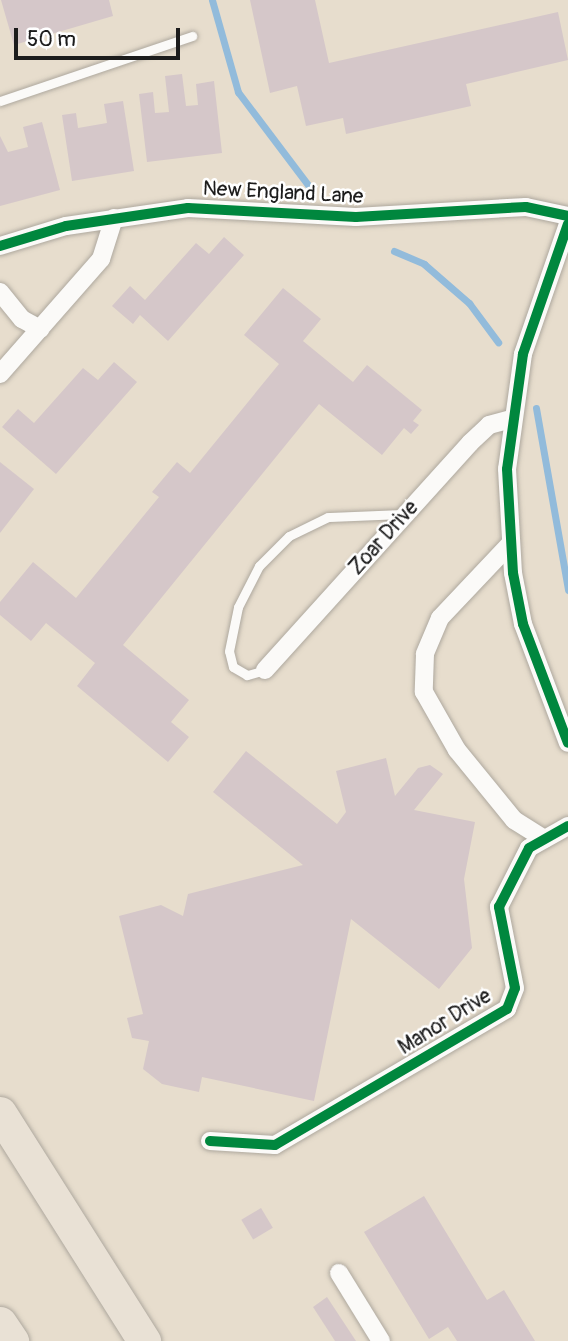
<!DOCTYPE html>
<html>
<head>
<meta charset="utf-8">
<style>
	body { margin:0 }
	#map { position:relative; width:568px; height:1341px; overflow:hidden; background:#e7ddcd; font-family:Pangolin,sans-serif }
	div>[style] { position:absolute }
	.stream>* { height:7px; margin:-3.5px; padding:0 3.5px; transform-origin:3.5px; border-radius:3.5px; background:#92bbdb }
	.building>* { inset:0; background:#d5c7c9; transform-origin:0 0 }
	.roads { filter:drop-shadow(0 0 2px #aea89e) drop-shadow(0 0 2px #aea89e) }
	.service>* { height:9px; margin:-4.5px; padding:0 4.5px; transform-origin:4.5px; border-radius:4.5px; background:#fbfaf8 }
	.minor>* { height:18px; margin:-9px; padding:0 9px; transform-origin:9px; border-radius:9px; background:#fbfaf8 }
	.motorway>* { height:33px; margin:-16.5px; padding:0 16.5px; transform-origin:16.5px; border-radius:16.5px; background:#e9e1d5 }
	.cycleway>* { height:10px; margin:-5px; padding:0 5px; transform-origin:5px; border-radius:5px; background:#00873e }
	span { translate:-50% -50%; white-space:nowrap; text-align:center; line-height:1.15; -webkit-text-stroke:5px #fff; paint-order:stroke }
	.street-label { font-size:21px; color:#1c1c1c }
	.scale { position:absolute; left:14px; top:28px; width:166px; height:32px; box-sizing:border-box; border:4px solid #1c1c1c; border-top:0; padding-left:9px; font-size:21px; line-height:24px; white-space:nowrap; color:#1c1c1c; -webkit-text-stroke:5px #fff; paint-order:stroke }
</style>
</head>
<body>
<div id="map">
	<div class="stream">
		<div style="left:212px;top:0;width:96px;rotate:74.2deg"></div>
		<div style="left:238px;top:92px;width:121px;rotate:53deg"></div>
		<div style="left:394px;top:251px;width:33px;rotate:23deg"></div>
		<div style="left:424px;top:264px;width:60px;rotate:40.9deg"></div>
		<div style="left:469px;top:303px;width:49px;rotate:53.4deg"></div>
		<div style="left:536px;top:408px;width:185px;rotate:80deg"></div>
	</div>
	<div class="building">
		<div style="clip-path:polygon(1px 0,109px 0,113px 16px,14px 45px)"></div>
		<div style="clip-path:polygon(250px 0,315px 0,329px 63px,558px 12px,568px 60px,466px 84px,471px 106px,346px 134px,343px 118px,306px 126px,297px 86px,270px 93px)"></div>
		<div style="clip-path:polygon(182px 74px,186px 106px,198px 105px,196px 84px,214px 81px,222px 153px,147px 162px,139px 94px,153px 92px,155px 113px,169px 112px,165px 76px)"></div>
		<div style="clip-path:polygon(123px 101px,134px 171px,72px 181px,62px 115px,76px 113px,78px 128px,107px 123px,104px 104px)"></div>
		<div style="clip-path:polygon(42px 122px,60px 190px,0 206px,0 136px,8px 152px,28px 147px,23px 127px)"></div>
		<div style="clip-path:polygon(224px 237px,244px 255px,168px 341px,140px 315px,133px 324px,112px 306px,130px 286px,145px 300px,196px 243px,209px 254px)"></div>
		<div style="clip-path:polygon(283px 288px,321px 319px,303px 341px,353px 382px,367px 365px,422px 410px,413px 421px,419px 425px,411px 434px,404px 428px,382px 455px,319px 404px,123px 645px,189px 700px,171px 722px,189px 737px,168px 762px,77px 686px,95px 663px,46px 623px,31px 641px,0 615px,0 602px,33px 562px,76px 598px,159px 497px,152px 492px,177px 462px,190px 473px,279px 364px,244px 335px)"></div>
		<div style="clip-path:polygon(114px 362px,137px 382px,56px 474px,2px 427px,18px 409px,34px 423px,83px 368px,98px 380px)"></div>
		<div style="clip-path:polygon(0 462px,34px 489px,0 533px)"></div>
		<div style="clip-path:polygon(246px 751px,337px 824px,346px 812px,336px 771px,386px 758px,395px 796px,418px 768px,430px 765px,443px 774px,414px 810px,475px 822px,464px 879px,472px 948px,439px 989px,351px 919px,314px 1101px,202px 1077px,199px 1092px,162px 1084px,143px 1069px,149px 1041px,132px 1038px,127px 1018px,143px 1014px,119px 916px,161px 905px,183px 916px,188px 894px,303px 865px,213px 792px)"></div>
		<div style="clip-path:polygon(424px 1196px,487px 1300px,504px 1290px,535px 1341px,457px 1341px,448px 1327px,429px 1339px,364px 1232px)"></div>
		<div style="left:261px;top:1208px;width:23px;height:23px;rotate:59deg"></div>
		<div style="clip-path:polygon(327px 1297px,356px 1341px,335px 1341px,313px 1307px)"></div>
	</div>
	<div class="roads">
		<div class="service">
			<div style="left:0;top:101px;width:203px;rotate:-18.7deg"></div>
			<div style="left:265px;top:670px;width:19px;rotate:164deg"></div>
			<div style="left:247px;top:675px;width:16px;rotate:-150deg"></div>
			<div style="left:233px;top:667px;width:16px;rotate:-104deg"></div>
			<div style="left:229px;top:651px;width:45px;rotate:-78.4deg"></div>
			<div style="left:238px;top:607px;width:46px;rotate:-62.9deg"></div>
			<div style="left:259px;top:566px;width:42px;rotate:-45deg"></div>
			<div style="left:289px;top:536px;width:43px;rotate:-26deg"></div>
			<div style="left:328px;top:517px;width:76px;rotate:-2.3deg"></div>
		</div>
		<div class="minor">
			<div style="left:568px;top:224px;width:138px;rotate:109.1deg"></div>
			<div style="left:523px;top:354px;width:116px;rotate:97.9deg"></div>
			<div style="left:507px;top:469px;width:104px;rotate:86.7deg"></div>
			<div style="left:513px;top:573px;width:52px;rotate:78.9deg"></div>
			<div style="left:523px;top:624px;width:127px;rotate:69.3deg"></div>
			<div style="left:0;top:246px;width:69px;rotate:-16.9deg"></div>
			<div style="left:66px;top:226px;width:123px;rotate:-8.4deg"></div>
			<div style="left:188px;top:208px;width:168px;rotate:3.1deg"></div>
			<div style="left:356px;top:217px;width:170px;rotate:-3.4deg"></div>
			<div style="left:526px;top:207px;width:43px;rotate:12.1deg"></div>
			<div style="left:0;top:292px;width:35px;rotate:51deg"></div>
			<div style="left:22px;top:319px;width:21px;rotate:29deg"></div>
			<div style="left:0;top:374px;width:153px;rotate:-48.7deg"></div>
			<div style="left:101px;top:259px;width:43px;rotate:-72.4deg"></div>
			<div style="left:510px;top:544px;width:102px;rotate:133.4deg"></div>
			<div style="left:440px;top:618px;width:39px;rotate:113deg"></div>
			<div style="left:425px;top:654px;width:38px;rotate:92deg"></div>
			<div style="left:424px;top:692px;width:67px;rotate:60.4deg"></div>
			<div style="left:457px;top:750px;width:90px;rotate:50.8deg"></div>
			<div style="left:514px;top:820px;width:36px;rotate:32deg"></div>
			<div style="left:265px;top:670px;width:306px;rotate:-47.9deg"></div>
			<div style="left:470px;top:443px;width:26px;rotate:-43deg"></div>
			<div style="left:489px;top:425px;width:23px;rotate:-15deg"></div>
			<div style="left:210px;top:1141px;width:65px;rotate:3.5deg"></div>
			<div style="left:275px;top:1145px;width:269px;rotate:-30.4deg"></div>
			<div style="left:507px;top:1009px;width:22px;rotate:-69deg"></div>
			<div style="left:515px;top:988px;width:83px;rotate:-101.2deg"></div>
			<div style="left:499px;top:907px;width:66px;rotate:-63deg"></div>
			<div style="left:529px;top:848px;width:45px;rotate:-29.4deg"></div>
			<div style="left:339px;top:1273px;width:80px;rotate:58.3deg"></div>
		</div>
		<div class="motorway">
			<div style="left:0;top:1113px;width:270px;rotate:57.7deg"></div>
			<div style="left:0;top:1323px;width:22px;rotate:56deg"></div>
		</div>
	</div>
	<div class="cycleway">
		<div style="left:568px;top:224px;width:138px;rotate:109.1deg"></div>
		<div style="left:523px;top:354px;width:116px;rotate:97.9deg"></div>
		<div style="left:507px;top:469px;width:104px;rotate:86.7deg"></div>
		<div style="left:513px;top:573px;width:52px;rotate:78.9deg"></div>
		<div style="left:523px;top:624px;width:127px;rotate:69.3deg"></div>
		<div style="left:0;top:246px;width:69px;rotate:-16.9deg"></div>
		<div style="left:66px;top:226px;width:123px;rotate:-8.4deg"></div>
		<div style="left:188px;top:208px;width:168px;rotate:3.1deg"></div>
		<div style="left:356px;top:217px;width:170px;rotate:-3.4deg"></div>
		<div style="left:526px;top:207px;width:43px;rotate:12.1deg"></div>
		<div style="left:210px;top:1141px;width:65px;rotate:3.5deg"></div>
		<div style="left:275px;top:1145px;width:269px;rotate:-30.4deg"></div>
		<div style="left:507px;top:1009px;width:22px;rotate:-69deg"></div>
		<div style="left:515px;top:988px;width:83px;rotate:-101.2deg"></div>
		<div style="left:499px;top:907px;width:66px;rotate:-63deg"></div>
		<div style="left:529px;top:848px;width:45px;rotate:-29.4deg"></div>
	</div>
	<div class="street-label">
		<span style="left:283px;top:193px;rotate:3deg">New England Lane</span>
		<span style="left:384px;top:538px;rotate:-48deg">Zoar Drive</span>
		<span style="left:445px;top:1022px;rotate:-32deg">Manor Drive</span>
	</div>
	<div class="scale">50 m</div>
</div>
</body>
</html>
